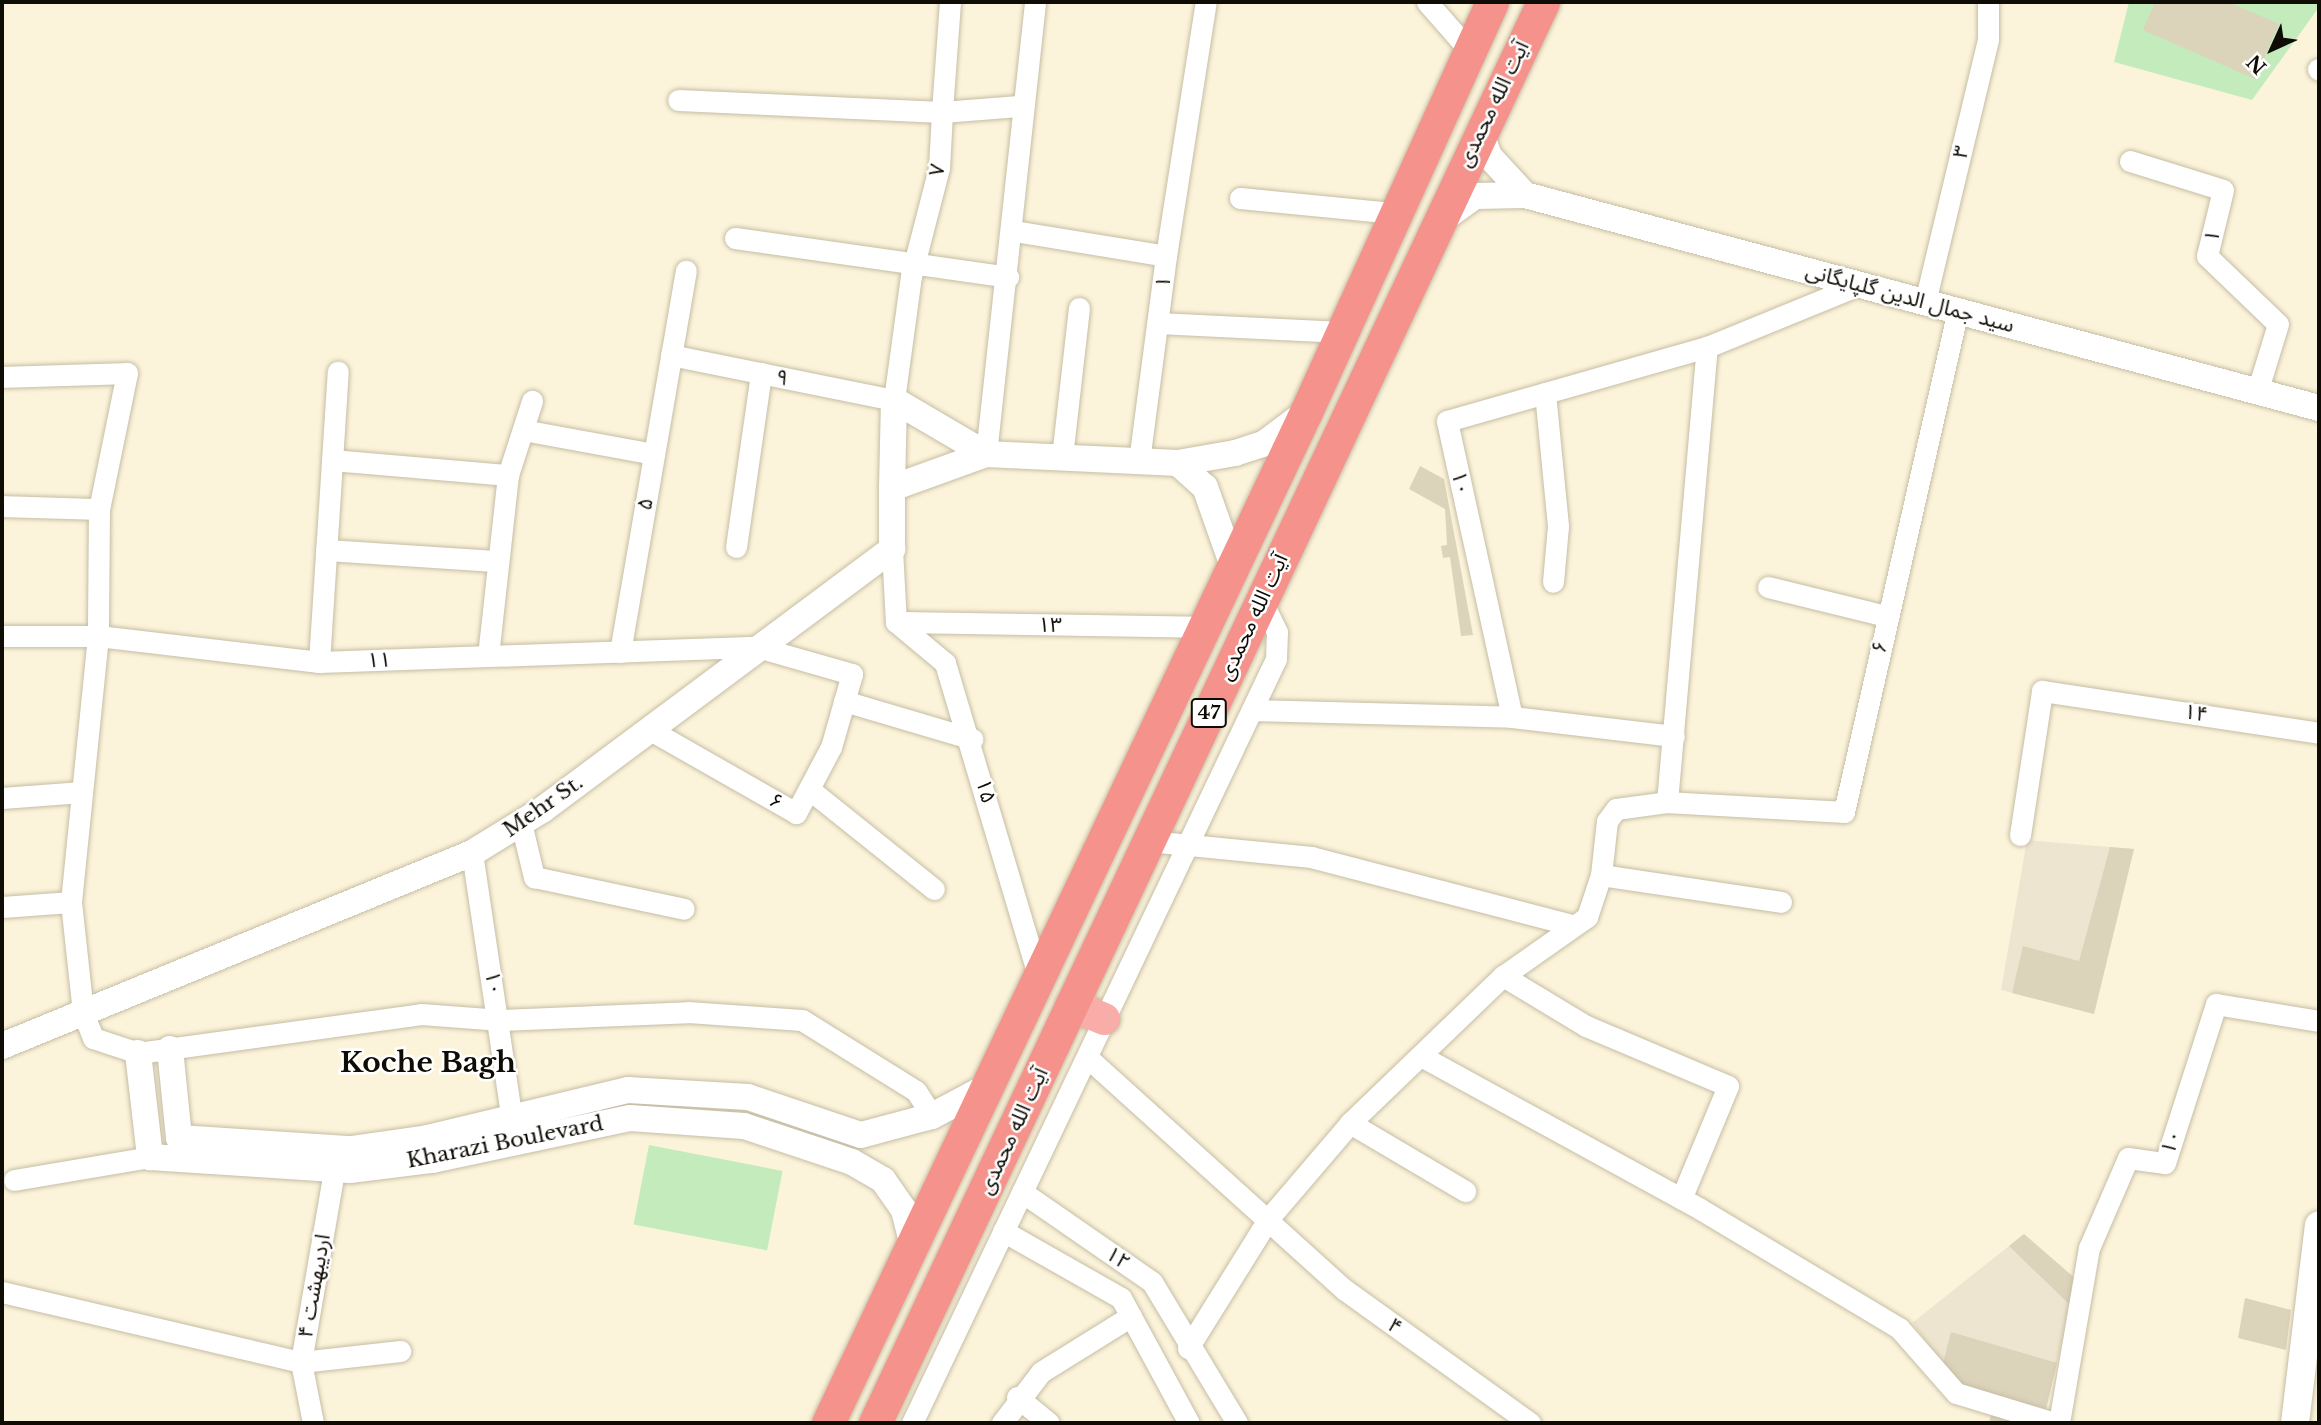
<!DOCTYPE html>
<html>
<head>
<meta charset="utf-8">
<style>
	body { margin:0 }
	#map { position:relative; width:2321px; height:1425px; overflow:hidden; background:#fcf4da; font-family:"Libre Baskerville","Noto Sans Arabic",serif }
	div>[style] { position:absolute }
	.education>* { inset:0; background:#eee5d0 }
	.green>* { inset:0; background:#c4ebbb; transform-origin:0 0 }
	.building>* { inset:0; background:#dbd3ba }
	.roads { filter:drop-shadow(0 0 2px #c5bda5) drop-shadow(0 0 2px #c5bda5) }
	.minor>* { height:21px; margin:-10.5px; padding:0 10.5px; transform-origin:10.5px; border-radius:10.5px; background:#fff }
	.tertiary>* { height:26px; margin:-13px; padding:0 13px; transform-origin:13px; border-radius:13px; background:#fff }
	.secondary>* { height:28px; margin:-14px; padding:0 14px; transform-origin:14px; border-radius:14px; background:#fff }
	.primary>* { height:32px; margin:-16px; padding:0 16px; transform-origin:16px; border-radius:16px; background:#f8ada9 }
	.trunk>* { height:33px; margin:-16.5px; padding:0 16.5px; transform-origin:16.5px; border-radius:16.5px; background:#f6928c }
	span { translate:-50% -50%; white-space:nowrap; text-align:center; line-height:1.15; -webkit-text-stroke:5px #fff; paint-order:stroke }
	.shield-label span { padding:2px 5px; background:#fff; border:2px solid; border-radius:5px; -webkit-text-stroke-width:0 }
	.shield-label { font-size:19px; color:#0f0c05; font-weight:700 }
	.street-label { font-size:21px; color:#0f0c05 }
	.district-label { font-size:28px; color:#0f0c05; font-weight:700 }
	.frame { position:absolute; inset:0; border:4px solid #0f0c05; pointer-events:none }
	.north { position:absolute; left:2237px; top:14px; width:70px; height:70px; -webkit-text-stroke:5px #fff; paint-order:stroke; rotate:225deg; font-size:19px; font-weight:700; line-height:28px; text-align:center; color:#0f0c05 }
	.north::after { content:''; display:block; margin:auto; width:24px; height:32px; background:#0f0c05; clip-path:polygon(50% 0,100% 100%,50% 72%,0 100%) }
</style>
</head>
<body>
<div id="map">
	<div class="education">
		<div style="clip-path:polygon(2027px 840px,2134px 849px,2094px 1014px,2001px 990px)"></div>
		<div style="clip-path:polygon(2024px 1234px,2077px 1280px,2046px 1409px,1960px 1385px,1912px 1323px)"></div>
	</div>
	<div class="green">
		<div style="clip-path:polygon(2129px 2px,2319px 2px,2319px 7px,2252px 100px,2114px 62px)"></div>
		<div style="left:649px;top:1145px;width:136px;height:81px;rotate:11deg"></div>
	</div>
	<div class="building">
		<div style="clip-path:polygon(2155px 2px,2228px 2px,2279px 24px,2255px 79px,2143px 30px)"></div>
		<div style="clip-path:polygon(1420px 466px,1444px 479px,1473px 635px,1461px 636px,1450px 557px,1443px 558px,1441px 546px,1447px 545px,1445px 509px,1409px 489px)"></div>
		<div style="clip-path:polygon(2110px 847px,2134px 849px,2094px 1014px,2012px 993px,2023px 946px,2079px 961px)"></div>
		<div style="clip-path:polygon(2024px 1234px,2077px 1280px,2071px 1306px,2009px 1246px)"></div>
		<div style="clip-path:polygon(2245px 1298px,2291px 1310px,2286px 1350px,2238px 1338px)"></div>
		<div style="clip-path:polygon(1951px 1332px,2057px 1363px,2046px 1409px,1960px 1385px,1943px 1363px)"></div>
		<div style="clip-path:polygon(1991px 1415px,2018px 1422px,2018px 1423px,1989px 1423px)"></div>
	</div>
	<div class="roads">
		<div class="minor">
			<div style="left:950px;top:2px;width:110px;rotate:94.2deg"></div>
			<div style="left:942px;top:112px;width:77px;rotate:-4.5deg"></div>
			<div style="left:1427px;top:2px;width:64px;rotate:48.8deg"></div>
			<div style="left:2318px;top:69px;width:1px;rotate:45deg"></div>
			<div style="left:2130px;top:161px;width:97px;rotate:17.3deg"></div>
			<div style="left:2223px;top:190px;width:68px;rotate:103.6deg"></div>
			<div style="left:2207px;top:256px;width:98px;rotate:43.8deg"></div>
			<div style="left:2278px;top:324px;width:68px;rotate:107.1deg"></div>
			<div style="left:1240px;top:198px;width:155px;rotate:5.6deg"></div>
			<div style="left:1014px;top:231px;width:154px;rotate:9.3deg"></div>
			<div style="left:1166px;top:256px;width:207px;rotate:97.5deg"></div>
			<div style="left:735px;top:238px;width:276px;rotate:8.1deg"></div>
			<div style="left:1166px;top:256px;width:257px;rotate:-81.1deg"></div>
			<div style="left:1925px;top:302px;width:270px;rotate:-76.5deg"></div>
			<div style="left:1988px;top:39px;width:37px;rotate:-90deg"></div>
			<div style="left:1158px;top:323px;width:184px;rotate:2.8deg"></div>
			<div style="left:671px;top:355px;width:227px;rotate:11.4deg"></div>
			<div style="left:894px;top:400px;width:125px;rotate:-82.2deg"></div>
			<div style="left:911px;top:276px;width:112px;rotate:-75.5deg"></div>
			<div style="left:939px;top:168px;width:56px;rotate:-86.9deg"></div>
			<div style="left:942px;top:112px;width:264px;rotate:-177.4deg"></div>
			<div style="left:2px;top:377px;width:125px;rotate:-1.8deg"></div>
			<div style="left:127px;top:373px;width:139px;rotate:101.6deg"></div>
			<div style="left:1545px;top:393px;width:134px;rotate:84.4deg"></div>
			<div style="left:1558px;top:526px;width:56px;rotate:95.1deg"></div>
			<div style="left:523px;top:430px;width:133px;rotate:10.4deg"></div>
			<div style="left:986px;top:454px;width:455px;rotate:-83.8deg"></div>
			<div style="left:1062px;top:457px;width:150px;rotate:-83.5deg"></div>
			<div style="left:332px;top:460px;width:177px;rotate:4.9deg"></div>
			<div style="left:2px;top:506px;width:97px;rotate:1.8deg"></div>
			<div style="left:99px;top:509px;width:127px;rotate:90.5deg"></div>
			<div style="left:98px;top:636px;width:267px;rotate:95.8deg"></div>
			<div style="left:736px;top:547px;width:176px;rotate:-81.8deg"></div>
			<div style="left:892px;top:549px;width:73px;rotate:86.9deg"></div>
			<div style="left:326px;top:550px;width:170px;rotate:3.7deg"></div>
			<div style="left:1768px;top:587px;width:122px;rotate:13.8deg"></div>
			<div style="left:896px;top:622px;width:64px;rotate:39.9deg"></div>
			<div style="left:945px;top:663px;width:330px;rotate:73.4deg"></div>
			<div style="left:896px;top:622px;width:308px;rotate:0.9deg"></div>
			<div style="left:2px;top:636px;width:96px"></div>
			<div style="left:98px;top:636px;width:223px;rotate:6.7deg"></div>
			<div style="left:319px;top:662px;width:438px;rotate:-2deg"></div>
			<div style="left:757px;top:647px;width:99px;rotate:15.9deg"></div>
			<div style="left:852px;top:674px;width:76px;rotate:106deg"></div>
			<div style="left:831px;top:747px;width:75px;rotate:117.9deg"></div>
			<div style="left:796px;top:813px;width:169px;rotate:-150.3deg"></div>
			<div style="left:620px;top:652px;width:387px;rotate:-80.2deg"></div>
			<div style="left:488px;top:656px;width:182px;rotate:-83.7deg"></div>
			<div style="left:508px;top:475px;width:78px;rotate:-72deg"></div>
			<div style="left:319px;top:662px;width:291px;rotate:-86.3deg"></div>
			<div style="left:844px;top:701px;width:134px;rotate:16.5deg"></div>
			<div style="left:1252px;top:710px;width:260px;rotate:1.5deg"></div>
			<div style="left:1512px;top:717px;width:303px;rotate:-102.4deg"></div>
			<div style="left:1447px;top:421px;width:270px;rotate:-15.9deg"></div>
			<div style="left:1707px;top:347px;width:164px;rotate:-22.2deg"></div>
			<div style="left:1512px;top:717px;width:163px;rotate:6.7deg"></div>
			<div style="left:809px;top:789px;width:160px;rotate:38.7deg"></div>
			<div style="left:2px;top:798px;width:80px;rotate:-4.3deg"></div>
			<div style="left:1667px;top:802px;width:457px;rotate:-85deg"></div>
			<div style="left:521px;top:823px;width:56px;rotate:76.5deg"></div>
			<div style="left:534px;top:877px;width:153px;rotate:12deg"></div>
			<div style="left:2020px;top:835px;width:146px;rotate:-81.3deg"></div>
			<div style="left:2042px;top:691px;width:280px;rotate:8.6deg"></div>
			<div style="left:1149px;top:841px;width:163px;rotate:5.6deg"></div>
			<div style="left:1311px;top:857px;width:267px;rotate:14.6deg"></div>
			<div style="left:472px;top:853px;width:263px;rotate:81.5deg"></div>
			<div style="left:1601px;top:875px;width:182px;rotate:8.5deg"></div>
			<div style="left:2px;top:907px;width:69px;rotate:-4.1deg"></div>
			<div style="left:71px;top:902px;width:112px;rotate:83.8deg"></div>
			<div style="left:83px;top:1013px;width:27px;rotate:68deg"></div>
			<div style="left:93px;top:1038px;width:47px;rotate:18.4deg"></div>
			<div style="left:138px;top:1053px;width:286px;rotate:-7.8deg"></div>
			<div style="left:421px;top:1014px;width:80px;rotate:4.3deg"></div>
			<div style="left:501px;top:1020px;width:187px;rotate:-2.4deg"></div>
			<div style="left:688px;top:1012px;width:114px;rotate:4deg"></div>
			<div style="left:802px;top:1020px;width:134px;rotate:31.9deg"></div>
			<div style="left:916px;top:1091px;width:30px;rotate:57deg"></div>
			<div style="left:1503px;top:976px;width:97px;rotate:31.1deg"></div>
			<div style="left:1586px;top:1026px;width:154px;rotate:22.9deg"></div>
			<div style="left:1728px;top:1086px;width:122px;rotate:112.6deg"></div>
			<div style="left:1421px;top:1056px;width:318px;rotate:28.7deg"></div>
			<div style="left:1700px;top:1209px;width:232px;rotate:30.9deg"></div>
			<div style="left:1899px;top:1328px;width:86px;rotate:48.8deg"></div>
			<div style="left:1956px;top:1393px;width:102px;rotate:17deg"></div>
			<div style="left:1088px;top:1058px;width:346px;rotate:42.1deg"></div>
			<div style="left:1345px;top:1290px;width:228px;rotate:35.7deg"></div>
			<div style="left:1350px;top:1123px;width:134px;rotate:30.6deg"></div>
			<div style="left:14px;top:1180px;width:138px;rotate:-9.6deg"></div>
			<div style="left:1022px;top:1192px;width:158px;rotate:34.7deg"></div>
			<div style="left:1152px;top:1282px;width:165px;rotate:58.9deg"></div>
			<div style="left:1003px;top:1231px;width:136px;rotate:29.6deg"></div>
			<div style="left:1121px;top:1298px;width:142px;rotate:61.5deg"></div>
			<div style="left:2px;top:1292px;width:307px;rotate:13.2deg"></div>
			<div style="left:301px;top:1362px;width:100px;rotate:-6.3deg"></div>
			<div style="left:1188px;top:1348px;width:153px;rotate:-58.1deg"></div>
			<div style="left:1269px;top:1218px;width:125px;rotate:-49.5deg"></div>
			<div style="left:1350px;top:1123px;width:212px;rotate:-43.9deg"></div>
			<div style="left:1503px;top:976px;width:103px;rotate:-35.1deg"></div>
			<div style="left:1587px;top:917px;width:44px;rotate:-71.6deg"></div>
			<div style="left:1601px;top:875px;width:54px;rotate:-83.7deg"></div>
			<div style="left:1607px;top:821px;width:15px;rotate:-53deg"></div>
			<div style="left:1616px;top:809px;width:51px;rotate:-7.8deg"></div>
			<div style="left:1667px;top:802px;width:177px;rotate:3.2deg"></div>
			<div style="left:1844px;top:812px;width:515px;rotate:-77.21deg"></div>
			<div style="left:1017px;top:1397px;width:41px;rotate:39.1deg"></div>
			<div style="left:313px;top:1423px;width:62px;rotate:-101.1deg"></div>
			<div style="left:301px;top:1362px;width:212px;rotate:-80.2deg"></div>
			<div style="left:912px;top:1423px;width:846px;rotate:-64.53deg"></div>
			<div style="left:1276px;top:659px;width:27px;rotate:-88deg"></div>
			<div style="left:1277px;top:632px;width:34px;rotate:-116deg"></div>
			<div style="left:1002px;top:1423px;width:64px;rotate:-52.6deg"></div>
			<div style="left:1041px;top:1372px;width:106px;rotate:-31.9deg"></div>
			<div style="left:2059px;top:1423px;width:178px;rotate:-80.3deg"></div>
			<div style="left:2089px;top:1248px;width:98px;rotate:-66.6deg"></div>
			<div style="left:2128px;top:1158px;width:37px;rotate:8deg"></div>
			<div style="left:2165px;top:1163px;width:167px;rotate:-72.2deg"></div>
			<div style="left:2216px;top:1004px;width:104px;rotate:9.4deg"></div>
		</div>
		<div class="tertiary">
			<div style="left:1480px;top:130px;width:28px;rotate:71deg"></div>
			<div style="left:1489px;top:156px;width:53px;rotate:47.3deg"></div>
			<div style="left:1439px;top:222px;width:44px;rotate:-35.8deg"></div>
			<div style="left:1475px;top:196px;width:50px;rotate:-1.1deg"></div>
			<div style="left:1525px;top:195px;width:822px;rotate:15.02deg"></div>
			<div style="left:1178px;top:463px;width:36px;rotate:42deg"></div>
			<div style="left:1205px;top:487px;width:84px;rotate:70.5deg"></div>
			<div style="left:892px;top:488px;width:88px;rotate:-88.7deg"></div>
			<div style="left:894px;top:400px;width:107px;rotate:30.4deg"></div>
			<div style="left:2px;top:1046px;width:508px;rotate:-22.32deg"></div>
			<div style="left:472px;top:853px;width:82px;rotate:-31.6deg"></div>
			<div style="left:542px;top:810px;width:437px;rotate:-36.7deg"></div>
			<div style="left:892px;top:549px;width:61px;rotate:-90deg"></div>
			<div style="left:892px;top:488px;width:100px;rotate:-19.9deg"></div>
			<div style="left:986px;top:454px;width:192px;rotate:2.7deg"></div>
			<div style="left:1178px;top:463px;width:58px;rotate:-10deg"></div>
			<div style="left:1235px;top:453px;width:32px;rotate:-18deg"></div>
			<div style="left:1265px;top:443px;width:50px;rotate:-36.9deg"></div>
			<div style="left:170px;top:1049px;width:89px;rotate:84.2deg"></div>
			<div style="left:179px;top:1138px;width:172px;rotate:3.7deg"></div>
			<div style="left:351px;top:1149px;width:78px;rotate:-8.1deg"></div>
			<div style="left:428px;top:1138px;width:206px;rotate:-13.5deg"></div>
			<div style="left:628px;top:1090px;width:120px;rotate:3.3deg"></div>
			<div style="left:748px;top:1097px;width:119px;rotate:18.6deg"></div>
			<div style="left:861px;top:1135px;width:73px;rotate:-15deg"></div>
			<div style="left:932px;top:1116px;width:66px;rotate:-28.1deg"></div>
			<div style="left:138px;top:1053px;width:105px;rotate:83.4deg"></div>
			<div style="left:150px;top:1157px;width:200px;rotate:3.7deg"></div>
			<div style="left:350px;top:1170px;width:83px;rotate:-7deg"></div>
			<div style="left:432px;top:1160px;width:202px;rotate:-12deg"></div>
			<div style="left:630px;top:1118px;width:114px;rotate:4deg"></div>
			<div style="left:744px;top:1126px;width:114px;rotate:18.4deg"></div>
			<div style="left:852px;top:1162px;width:36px;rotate:30deg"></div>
			<div style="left:883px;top:1180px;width:37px;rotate:55deg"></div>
			<div style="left:904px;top:1210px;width:36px;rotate:76deg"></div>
		</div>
		<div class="secondary">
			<div style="left:2295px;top:1423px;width:199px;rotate:-83.1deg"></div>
		</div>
		<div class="primary">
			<div style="left:1071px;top:1005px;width:36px;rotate:23deg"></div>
		</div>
		<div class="trunk">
			<div style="left:828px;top:1423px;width:1118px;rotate:-64.7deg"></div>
			<div style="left:1306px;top:412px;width:450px;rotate:-65.6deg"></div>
			<div style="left:875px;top:1423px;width:1570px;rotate:-64.82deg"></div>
		</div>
	</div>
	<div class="shield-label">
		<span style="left:1209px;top:713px">47</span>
	</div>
	<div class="street-label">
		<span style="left:1493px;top:104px;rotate:-64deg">آیت الله محمدی</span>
		<span style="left:1961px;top:152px;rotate:-76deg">۳</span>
		<span style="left:937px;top:170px;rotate:-80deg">۷</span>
		<span style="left:2212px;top:236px;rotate:-76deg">۱</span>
		<span style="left:1163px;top:282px;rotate:-82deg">۱</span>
		<span style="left:1910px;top:298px;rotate:15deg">سید جمال الدین گلپایگانی</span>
		<span style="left:782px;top:378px;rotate:11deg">۹</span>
		<span style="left:1461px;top:483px;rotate:77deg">۱۰</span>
		<span style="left:645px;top:504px;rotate:-80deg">۵</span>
		<span style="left:1253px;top:617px;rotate:-65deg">آیت الله محمدی</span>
		<span style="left:1050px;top:625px;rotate:1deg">۱۳</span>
		<span style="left:1880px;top:647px;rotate:-79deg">۶</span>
		<span style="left:379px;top:660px;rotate:-2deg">۱۱</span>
		<span style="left:2196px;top:713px;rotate:9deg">۱۴</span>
		<span style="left:986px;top:791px;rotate:74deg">۱۵</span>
		<span style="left:776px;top:801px;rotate:29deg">۶</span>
		<span style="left:543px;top:806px;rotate:-35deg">Mehr St.</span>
		<span style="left:494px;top:983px;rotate:80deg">۱۰</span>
		<span style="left:1013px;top:1131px;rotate:-65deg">آیت الله محمدی</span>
		<span style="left:505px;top:1142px;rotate:-11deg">Kharazi Boulevard</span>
		<span style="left:2171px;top:1142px;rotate:-69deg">۱۰</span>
		<span style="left:1118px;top:1258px;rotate:35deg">۱۲</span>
		<span style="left:314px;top:1286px;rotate:-80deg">اردیبهشت ۴</span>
		<span style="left:1395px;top:1326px;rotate:36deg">۴</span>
	</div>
	<div class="district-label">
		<span style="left:428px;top:1063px">Koche Bagh</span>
	</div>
	<div class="frame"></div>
	<div class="north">N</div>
</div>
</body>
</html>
